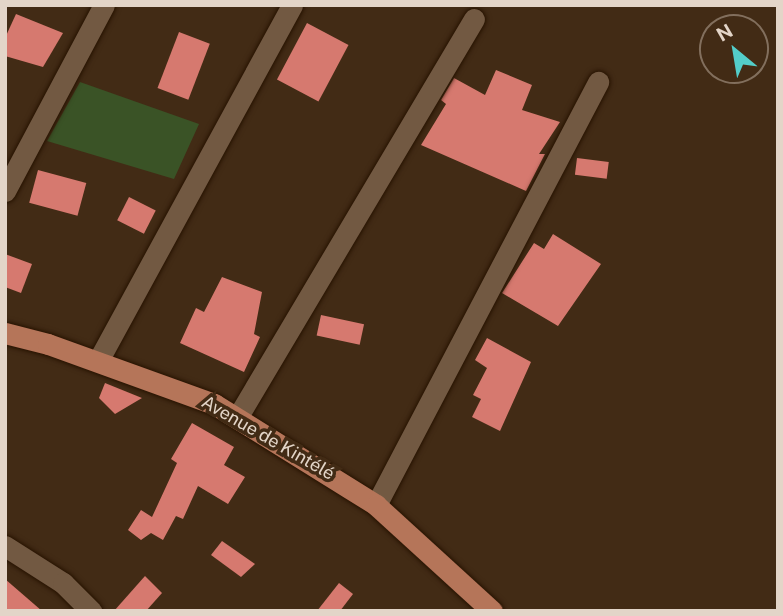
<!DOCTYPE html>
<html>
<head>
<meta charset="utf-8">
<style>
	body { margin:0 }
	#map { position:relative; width:783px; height:616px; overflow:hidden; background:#422b15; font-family:"Public Sans",sans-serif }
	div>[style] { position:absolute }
	.green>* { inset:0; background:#3a5326 }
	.building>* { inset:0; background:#d6796f; transform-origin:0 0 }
	.roads { filter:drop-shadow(0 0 2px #271300) drop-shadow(0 0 2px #271300) }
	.minor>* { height:21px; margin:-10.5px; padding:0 10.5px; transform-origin:10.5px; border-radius:10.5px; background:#725942 }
	.major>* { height:21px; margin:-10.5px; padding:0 10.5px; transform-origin:10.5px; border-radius:10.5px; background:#b57559 }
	span { translate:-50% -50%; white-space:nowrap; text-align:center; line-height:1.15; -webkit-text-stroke:7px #422b15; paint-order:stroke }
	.street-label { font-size:18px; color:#e3d5c8 }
	.frame { position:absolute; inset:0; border:7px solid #e3d5c8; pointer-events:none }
	.north { position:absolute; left:699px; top:14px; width:70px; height:70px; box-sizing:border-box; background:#422b15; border:2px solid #826f5d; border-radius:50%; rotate:330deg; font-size:19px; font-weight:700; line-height:28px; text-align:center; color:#e3d5c8 }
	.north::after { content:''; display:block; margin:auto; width:24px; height:32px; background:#53cdc9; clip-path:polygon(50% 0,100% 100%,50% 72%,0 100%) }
</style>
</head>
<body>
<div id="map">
	<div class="green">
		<div style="clip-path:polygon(80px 82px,199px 124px,174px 179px,47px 141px)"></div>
	</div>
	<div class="building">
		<div style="clip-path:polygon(16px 14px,63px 33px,43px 67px,5px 56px,5px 38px)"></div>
		<div style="left:307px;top:23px;width:47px;height:64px;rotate:28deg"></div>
		<div style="left:179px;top:32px;width:33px;height:60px;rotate:21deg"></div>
		<div style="clip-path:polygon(496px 70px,532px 85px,522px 110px,560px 122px,539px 154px,545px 154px,526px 191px,421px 145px,446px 104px,441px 100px,454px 78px,485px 95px)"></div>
		<div style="left:577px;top:158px;width:32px;height:17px;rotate:7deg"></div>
		<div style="left:38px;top:170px;width:50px;height:34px;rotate:15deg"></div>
		<div style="left:129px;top:197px;width:30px;height:26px;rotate:27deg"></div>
		<div style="clip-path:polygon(553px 234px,601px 264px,558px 326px,502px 293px,534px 243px,544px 249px)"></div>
		<div style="clip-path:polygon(5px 254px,32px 264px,21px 293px,5px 287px)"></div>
		<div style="clip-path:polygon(222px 277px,262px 292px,254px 334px,260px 337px,244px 372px,180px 343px,196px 308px,204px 312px)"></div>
		<div style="left:321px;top:315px;width:44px;height:21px;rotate:12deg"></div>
		<div style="clip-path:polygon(487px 338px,531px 362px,500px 431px,472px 417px,481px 399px,473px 395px,487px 368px,475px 360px)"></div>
		<div style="clip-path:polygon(105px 383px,142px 398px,115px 414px,99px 398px)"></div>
		<div style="clip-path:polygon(192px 423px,234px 447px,224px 465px,245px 477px,228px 504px,198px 486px,183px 519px,176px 516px,163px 540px,151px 533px,141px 540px,128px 530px,141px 510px,152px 517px,177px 463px,171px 459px)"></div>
		<div style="clip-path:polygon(222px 541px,255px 564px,241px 577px,211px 555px)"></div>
		<div style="clip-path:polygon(145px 576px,162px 593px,146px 611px,114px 611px)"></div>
		<div style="clip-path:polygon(5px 579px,42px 611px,5px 611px)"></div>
		<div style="clip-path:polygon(339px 583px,353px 594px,340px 611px,317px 611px)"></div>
	</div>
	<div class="roads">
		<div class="minor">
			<div style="left:5px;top:191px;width:211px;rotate:-62deg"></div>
			<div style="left:98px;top:361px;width:405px;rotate:-61.4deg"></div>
			<div style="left:237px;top:418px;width:464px;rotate:-59.3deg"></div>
			<div style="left:376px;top:505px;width:478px;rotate:-62.3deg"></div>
			<div style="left:5px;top:546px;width:69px;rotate:32.5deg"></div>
			<div style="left:63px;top:583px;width:40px;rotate:45deg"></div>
		</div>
		<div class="major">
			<div style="left:5px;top:333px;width:44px;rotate:14.3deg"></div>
			<div style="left:48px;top:344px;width:177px;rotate:19.9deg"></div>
			<div style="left:214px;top:404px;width:191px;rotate:31.9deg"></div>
			<div style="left:376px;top:505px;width:157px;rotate:42.4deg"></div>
		</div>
	</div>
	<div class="street-label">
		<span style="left:268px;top:438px;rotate:30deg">Avenue de Kintélé</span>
	</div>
	<div class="frame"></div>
	<div class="north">N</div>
</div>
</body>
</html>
